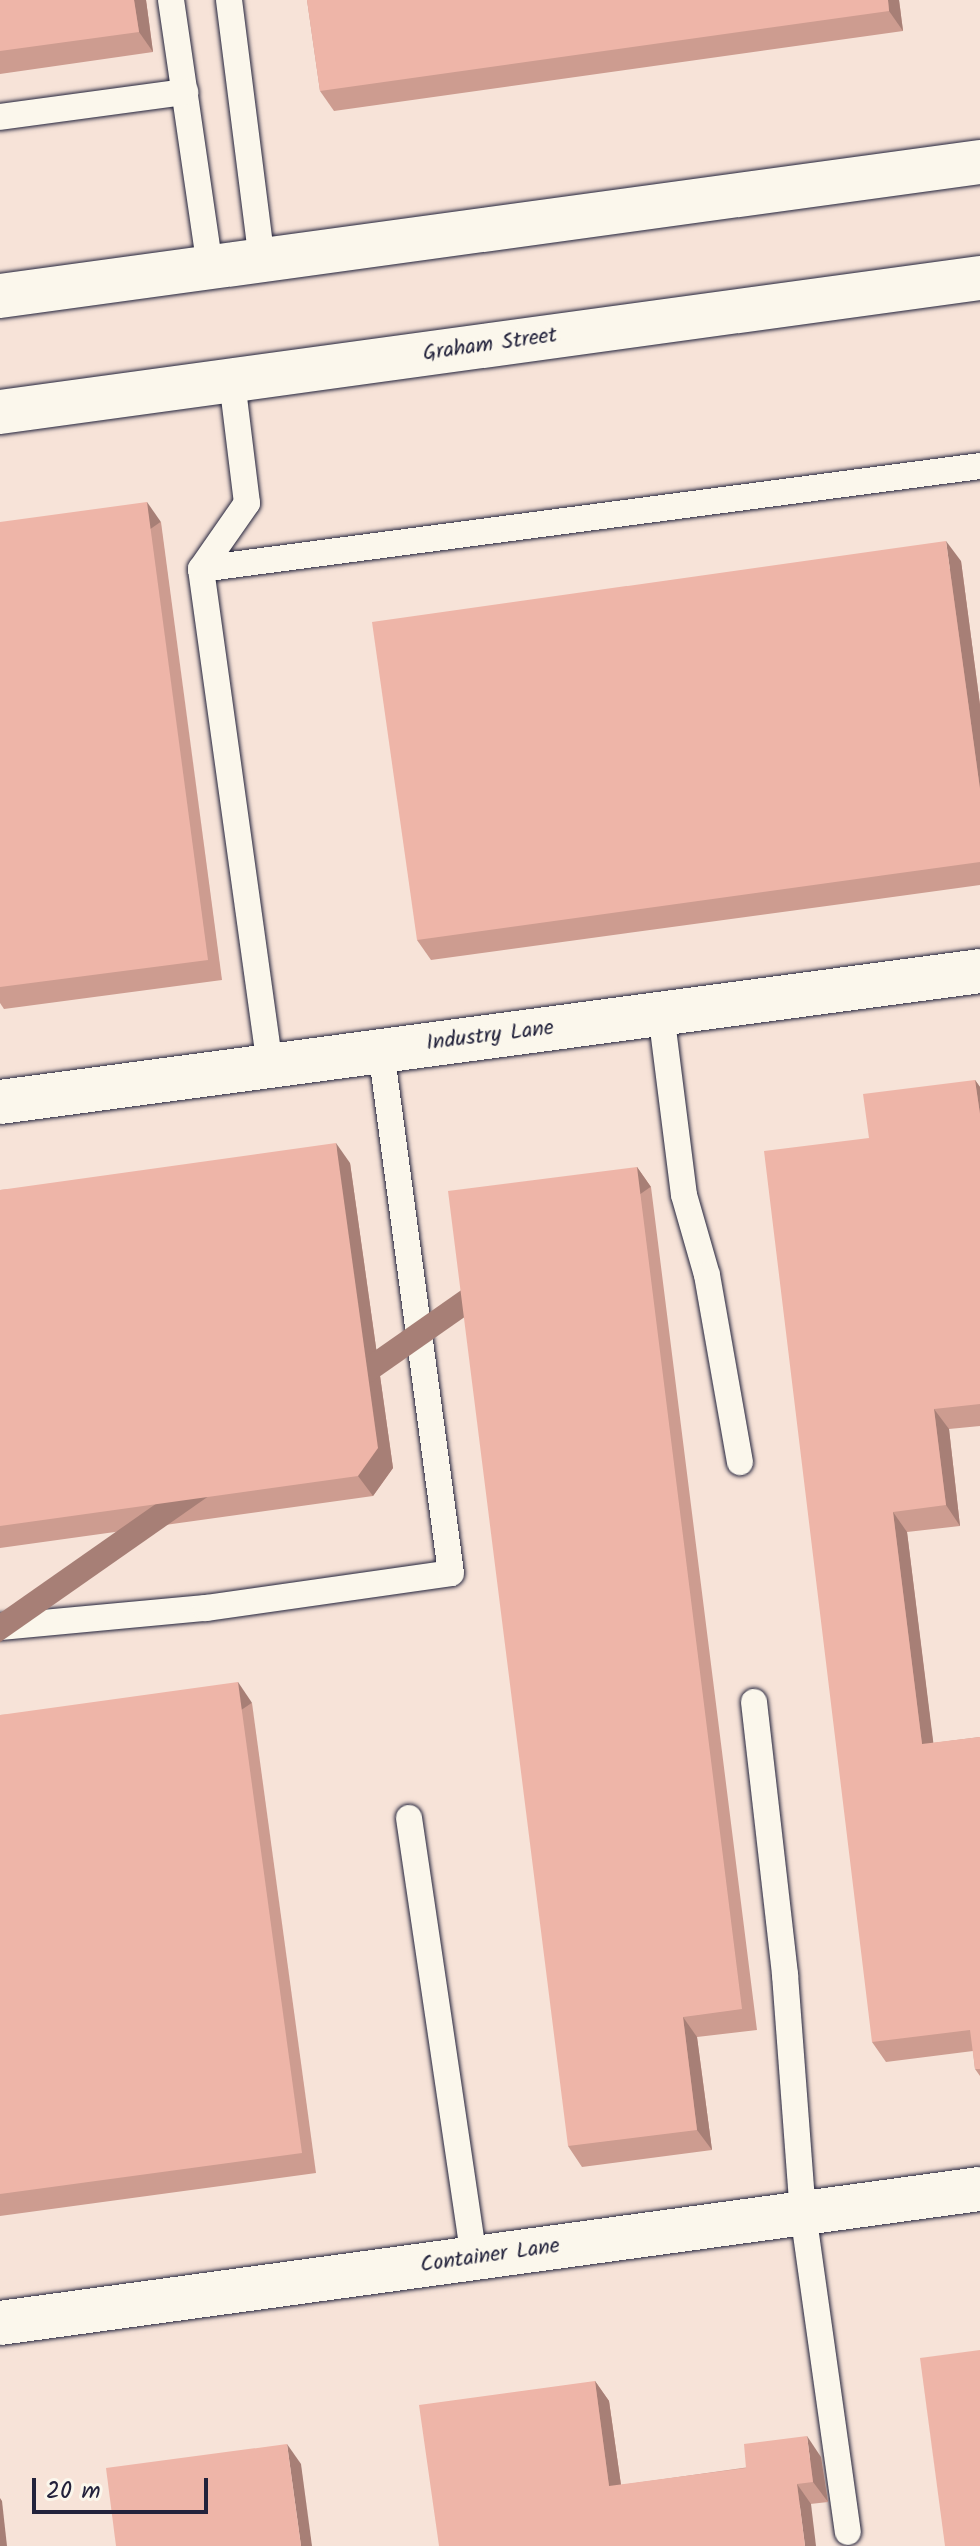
<!DOCTYPE html>
<html>
<head>
<meta charset="utf-8">
<style>
	body { margin:0 }
	#map { position:relative; width:980px; height:2546px; overflow:hidden; background:#fbf7ec; font-family:Kalam,sans-serif }
	div>[style] { position:absolute }
	.built>* { inset:0; background:#f7e3d8; transform-origin:0 0 }
	.roads { filter:drop-shadow(0 0 2px #22223b) drop-shadow(0 0 2px #22223b) }
	.service>* { height:26px; margin:-13px; padding:0 13px; transform-origin:13px; border-radius:13px; background:#fbf7ec }
	.minor>* { height:44px; margin:-22px; padding:0 22px; transform-origin:22px; border-radius:22px; background:#fbf7ec }
	.tertiary>* { height:44px; margin:-22px; padding:0 22px; transform-origin:22px; border-radius:22px; background:#fbf7ec }
	.wall>* { inset:0; background:#cd9c90 }
	.shaded-wall>* { inset:0; background:#a77f76; transform-origin:0 0 }
	.building>* { inset:0; background:#eeb5a8 }
	span { translate:-50% -50%; white-space:nowrap; text-align:center; line-height:1.15; -webkit-text-stroke:7px #fbf7ec; paint-order:stroke }
	.street-label { font-size:22px; color:#22223b }
	.scale { position:absolute; left:32px; top:2478px; width:176px; height:36px; box-sizing:border-box; border:4px solid #22223b; border-top:0; padding-left:10px; font-size:24px; line-height:28px; white-space:nowrap; color:#22223b; -webkit-text-stroke:6px #fbf7ec; paint-order:stroke }
</style>
</head>
<body>
<div id="map">
	<div class="built">
		<div style="left:0;top:0;width:980px;height:2546px"></div>
	</div>
	<div class="roads">
		<div class="service">
			<div style="left:171px;top:0;width:270px;rotate:81.7deg"></div>
			<div style="left:229px;top:0;width:262px;rotate:82.8deg"></div>
			<div style="left:0;top:117px;width:187px;rotate:-7.7deg"></div>
			<div style="left:232px;top:381px;width:123px;rotate:83deg"></div>
			<div style="left:247px;top:503px;width:80px;rotate:124.9deg"></div>
			<div style="left:201px;top:569px;width:502px;rotate:82.1deg"></div>
			<div style="left:201px;top:569px;width:786px;rotate:-7.53deg"></div>
			<div style="left:661px;top:1013px;width:183px;rotate:82.8deg"></div>
			<div style="left:684px;top:1195px;width:83px;rotate:74deg"></div>
			<div style="left:707px;top:1275px;width:190px;rotate:80deg"></div>
			<div style="left:0;top:1627px;width:207px;rotate:-5.3deg"></div>
			<div style="left:206px;top:1608px;width:247px;rotate:-8.1deg"></div>
			<div style="left:451px;top:1573px;width:528px;rotate:-97.62deg"></div>
			<div style="left:754px;top:1702px;width:275px;rotate:83.5deg"></div>
			<div style="left:785px;top:1975px;width:239px;rotate:85.7deg"></div>
			<div style="left:803px;top:2213px;width:322px;rotate:82deg"></div>
			<div style="left:409px;top:1818px;width:445px;rotate:81.6deg"></div>
		</div>
		<div class="minor">
			<div style="left:0;top:1102px;width:989px;rotate:-7.61deg"></div>
			<div style="left:0;top:2323px;width:989px;rotate:-7.79deg"></div>
		</div>
		<div class="tertiary">
			<div style="left:0;top:296px;width:989px;rotate:-7.79deg"></div>
			<div style="left:0;top:412px;width:989px;rotate:-7.79deg"></div>
		</div>
	</div>
	<div class="wall">
		<div style="clip-path:polygon(0 0,146px 0,153px 52px,0 74px)"></div>
		<div style="clip-path:polygon(307px 0,899px 0,903px 31px,334px 111px,320px 91px)"></div>
		<div style="clip-path:polygon(0 522px,161px 522px,222px 980px,4px 1009px,0 1003px)"></div>
		<div style="clip-path:polygon(961px 561px,980px 705px,980px 885px,431px 960px,417px 940px)"></div>
		<div style="clip-path:polygon(975px 1080px,980px 1087px,980px 1426px,949px 1429px,960px 1526px,907px 1532px,933px 1743px,980px 1737px,980px 2076px,975px 2069px,973px 2051px,886px 2062px,872px 2042px,869px 1138px)"></div>
		<div style="clip-path:polygon(350px 1163px,393px 1468px,373px 1496px,0 1548px,0 1190px)"></div>
		<div style="clip-path:polygon(637px 1167px,651px 1187px,757px 2030px,697px 2037px,712px 2150px,582px 2167px,568px 2146px)"></div>
		<div style="clip-path:polygon(252px 1703px,316px 2173px,0 2216px,0 1715px)"></div>
		<div style="clip-path:polygon(595px 2381px,609px 2401px,621px 2485px,821px 2457px,828px 2502px,439px 2546px)"></div>
	</div>
	<div class="shaded-wall">
		<div style="clip-path:polygon(134px 0,146px 0,153px 52px,139px 32px)"></div>
		<div style="clip-path:polygon(888px 0,899px 0,903px 31px,889px 11px)"></div>
		<div style="left:147px;top:502px;width:24px;height:462px;rotate:55deg"></div>
		<div style="clip-path:polygon(946px 541px,961px 561px,980px 705px,980px 789px)"></div>
		<div style="clip-path:polygon(975px 1080px,980px 1087px,980px 1114px)"></div>
		<div style="clip-path:polygon(336px 1143px,350px 1163px,393px 1468px,373px 1496px,358px 1476px)"></div>
		<div style="left:637px;top:1167px;width:24px;height:849px;rotate:55deg"></div>
		<div style="clip-path:polygon(934px 1409px,949px 1429px,960px 1526px,946px 1505px)"></div>
		<div style="clip-path:polygon(893px 1512px,907px 1532px,936px 1764px,922px 1744px)"></div>
		<div style="left:238px;top:1682px;width:25px;height:475px;rotate:56deg"></div>
		<div style="clip-path:polygon(683px 2017px,697px 2037px,712px 2150px,697px 2130px)"></div>
		<div style="clip-path:polygon(595px 2381px,609px 2401px,624px 2506px,609px 2486px)"></div>
		<div style="clip-path:polygon(807px 2436px,821px 2457px,828px 2502px,813px 2482px)"></div>
		<div style="clip-path:polygon(287px 2444px,301px 2464px,312px 2546px,301px 2546px)"></div>
		<div style="clip-path:polygon(797px 2484px,811px 2504px,816px 2546px,805px 2546px)"></div>
		<div style="clip-path:polygon(0 2498px,2px 2501px,7px 2546px,0 2546px)"></div>
	</div>
	<div class="building">
		<div style="clip-path:polygon(0 0,134px 0,139px 32px,0 51px)"></div>
		<div style="clip-path:polygon(307px 0,888px 0,889px 11px,320px 91px)"></div>
		<div style="clip-path:polygon(147px 502px,208px 960px,0 987px,0 522px)"></div>
		<div style="clip-path:polygon(946px 541px,980px 789px,980px 862px,417px 940px,372px 622px)"></div>
		<div style="clip-path:polygon(975px 1080px,980px 1114px,980px 1404px,934px 1409px,946px 1505px,893px 1512px,922px 1744px,980px 1737px,980px 2069px,975px 2069px,970px 2030px,872px 2042px,764px 1151px,869px 1138px,863px 1094px)"></div>
		<div style="clip-path:polygon(336px 1143px,378px 1448px,358px 1476px,0 1526px,0 1190px)"></div>
		<div style="clip-path:polygon(637px 1167px,742px 2009px,683px 2017px,697px 2130px,568px 2146px,448px 1191px)"></div>
		<div style="clip-path:polygon(238px 1682px,302px 2153px,0 2194px,0 1715px)"></div>
		<div style="clip-path:polygon(980px 2350px,980px 2546px,945px 2546px,920px 2358px)"></div>
		<div style="clip-path:polygon(595px 2381px,609px 2486px,746px 2468px,744px 2444px,807px 2436px,813px 2482px,797px 2484px,805px 2546px,439px 2546px,419px 2405px)"></div>
		<div style="clip-path:polygon(287px 2444px,301px 2546px,116px 2546px,106px 2468px)"></div>
	</div>
	<div class="street-label">
		<span style="left:490px;top:345px;rotate:-8deg">Graham Street</span>
		<span style="left:490px;top:1036px;rotate:-7deg">Industry Lane</span>
		<span style="left:490px;top:2256px;rotate:-8deg">Container Lane</span>
	</div>
	<div class="scale">20 m</div>
</div>
</body>
</html>
